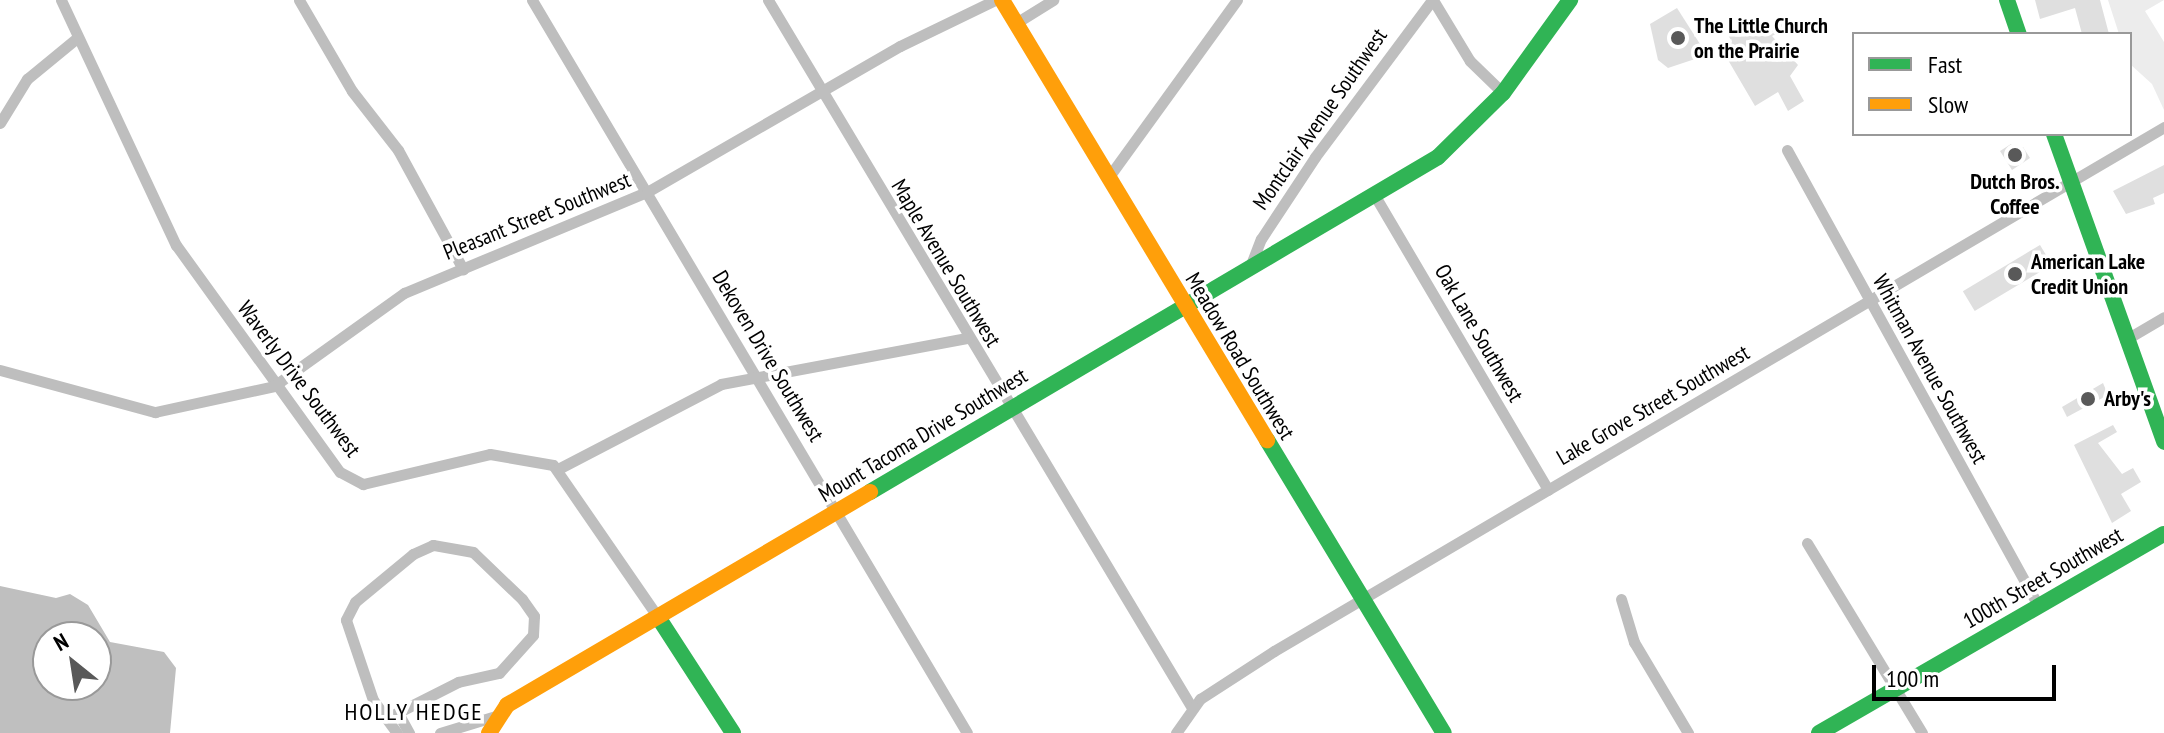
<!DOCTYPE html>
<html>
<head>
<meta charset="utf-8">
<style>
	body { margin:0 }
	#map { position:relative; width:2164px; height:733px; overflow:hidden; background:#fff; font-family:"PT Sans Narrow",sans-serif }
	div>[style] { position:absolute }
	.green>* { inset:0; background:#ececec }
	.water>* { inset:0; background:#bfbfbf }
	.building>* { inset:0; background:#dfdfdf; transform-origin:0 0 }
	.street>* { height:11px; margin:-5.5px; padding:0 5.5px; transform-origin:5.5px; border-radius:5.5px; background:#bebebe }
	.fast>* { height:16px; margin:-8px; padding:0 8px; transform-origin:8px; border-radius:8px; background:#30b455 }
	.slow>* { height:16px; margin:-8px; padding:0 8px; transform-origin:8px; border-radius:8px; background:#ff9f0a }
	.dots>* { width:22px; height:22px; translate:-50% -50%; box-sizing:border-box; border:4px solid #fff; border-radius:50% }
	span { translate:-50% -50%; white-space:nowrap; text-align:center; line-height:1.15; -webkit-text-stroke:7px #fff; paint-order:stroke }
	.poi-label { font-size:22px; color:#000; font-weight:700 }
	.left { translate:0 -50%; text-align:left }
	.street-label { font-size:22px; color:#000 }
	.neighbourhood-label { font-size:24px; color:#000; letter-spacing:2px }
	.legend { position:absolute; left:1852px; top:32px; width:280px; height:104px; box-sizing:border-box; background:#fff; border:2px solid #999; margin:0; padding:10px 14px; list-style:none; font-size:24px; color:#000 }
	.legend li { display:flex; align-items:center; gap:16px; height:40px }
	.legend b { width:40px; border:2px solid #999 }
	.north { position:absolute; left:32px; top:621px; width:80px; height:80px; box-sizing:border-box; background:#fff; border:2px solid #999; border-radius:50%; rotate:330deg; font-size:22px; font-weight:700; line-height:32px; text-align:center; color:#000 }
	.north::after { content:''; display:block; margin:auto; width:28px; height:36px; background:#595959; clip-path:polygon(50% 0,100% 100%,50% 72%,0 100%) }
	.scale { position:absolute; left:1872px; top:665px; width:184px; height:36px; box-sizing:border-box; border:4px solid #000; border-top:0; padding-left:10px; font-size:24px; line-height:28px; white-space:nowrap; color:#000; -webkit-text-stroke:6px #fff; paint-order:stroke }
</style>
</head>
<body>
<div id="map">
	<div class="green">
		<div style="clip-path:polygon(2108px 0,2164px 0,2145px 11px,2164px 42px,2164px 110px,2152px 84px,2130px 64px,2130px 34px,2119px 34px)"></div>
	</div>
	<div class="water">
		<div style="clip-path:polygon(evenodd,0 586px,56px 598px,70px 594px,88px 605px,110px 642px,164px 652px,176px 668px,170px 733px,0 733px,0 586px,48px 637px,96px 637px,96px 685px,48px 685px,48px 637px)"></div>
	</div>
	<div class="building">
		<div style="clip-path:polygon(2035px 0,2100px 0,2109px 34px,2082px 34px,2075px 8px,2040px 19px)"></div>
		<div style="clip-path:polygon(1677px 8px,1707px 55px,1668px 68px,1658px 60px,1650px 24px)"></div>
		<div style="clip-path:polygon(1780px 19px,1785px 29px,1772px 36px,1798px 65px,1790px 76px,1804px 101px,1788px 111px,1778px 92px,1755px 106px,1721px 48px,1732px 42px,1728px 35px,1753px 21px,1767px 26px)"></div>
		<div style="clip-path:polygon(2011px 144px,2016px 151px,2023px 147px,2030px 158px,2012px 170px,2000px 151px)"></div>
		<div style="clip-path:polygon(2164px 165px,2164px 193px,2153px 198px,2155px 204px,2126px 214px,2113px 191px)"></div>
		<div style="left:2040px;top:245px;width:23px;height:90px;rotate:59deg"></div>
		<div style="clip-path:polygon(2103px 383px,2108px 395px,2067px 417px,2062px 407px)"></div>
		<div style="clip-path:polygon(2113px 425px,2117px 432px,2098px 443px,2122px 474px,2133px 468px,2141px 482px,2121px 494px,2131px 511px,2112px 523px,2074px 445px)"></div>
	</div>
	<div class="street">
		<div style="left:61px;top:0;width:271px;rotate:64.9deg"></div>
		<div style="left:176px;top:245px;width:280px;rotate:54.2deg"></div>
		<div style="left:340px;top:472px;width:26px;rotate:28deg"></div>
		<div style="left:363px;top:484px;width:130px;rotate:-13.3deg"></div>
		<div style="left:490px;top:454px;width:64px;rotate:9.9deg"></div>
		<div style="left:553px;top:465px;width:185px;rotate:55.4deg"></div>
		<div style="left:299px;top:0;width:105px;rotate:59.8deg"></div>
		<div style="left:352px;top:91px;width:75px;rotate:52.1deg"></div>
		<div style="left:398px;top:150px;width:136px;rotate:61.4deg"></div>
		<div style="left:532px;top:0;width:852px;rotate:59.31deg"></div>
		<div style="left:768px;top:0;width:825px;rotate:59.08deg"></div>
		<div style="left:1433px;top:0;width:71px;rotate:58.8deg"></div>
		<div style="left:1470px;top:61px;width:46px;rotate:44.1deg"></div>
		<div style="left:1016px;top:23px;width:44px;rotate:-31.9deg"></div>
		<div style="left:0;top:123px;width:52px;rotate:-58.5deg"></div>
		<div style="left:27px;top:79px;width:65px;rotate:-39.4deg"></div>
		<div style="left:1787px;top:150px;width:522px;rotate:61.13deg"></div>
		<div style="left:1108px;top:178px;width:220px;rotate:-54.1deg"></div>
		<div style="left:1375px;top:196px;width:341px;rotate:59.5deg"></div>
		<div style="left:1250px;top:267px;width:30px;rotate:-69deg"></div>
		<div style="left:1261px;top:239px;width:98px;rotate:-56.6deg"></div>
		<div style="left:1315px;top:157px;width:196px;rotate:-53.3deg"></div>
		<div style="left:2125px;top:340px;width:45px;rotate:-30.5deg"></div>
		<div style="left:0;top:370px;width:161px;rotate:15.2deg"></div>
		<div style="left:155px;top:412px;width:122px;rotate:-12.3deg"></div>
		<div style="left:274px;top:386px;width:160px;rotate:-35.6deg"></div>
		<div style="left:404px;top:293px;width:263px;rotate:-22.6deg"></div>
		<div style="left:647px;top:192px;width:292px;rotate:-30deg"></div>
		<div style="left:900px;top:46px;width:106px;rotate:-25.8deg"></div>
		<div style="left:558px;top:469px;width:184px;rotate:-27.5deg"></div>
		<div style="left:721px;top:384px;width:250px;rotate:-10.6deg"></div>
		<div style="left:1807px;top:543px;width:222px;rotate:58.8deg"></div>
		<div style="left:1621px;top:599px;width:45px;rotate:73.2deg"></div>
		<div style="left:1634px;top:642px;width:106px;rotate:59.3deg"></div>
		<div style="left:398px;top:713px;width:23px;rotate:61deg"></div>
		<div style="left:387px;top:718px;width:80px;rotate:-26.9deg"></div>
		<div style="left:458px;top:682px;width:42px;rotate:-12.4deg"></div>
		<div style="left:499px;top:673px;width:51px;rotate:-48.2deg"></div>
		<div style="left:533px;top:635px;width:19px;rotate:-87deg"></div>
		<div style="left:534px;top:616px;width:21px;rotate:-125deg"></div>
		<div style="left:522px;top:599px;width:68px;rotate:-136.2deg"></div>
		<div style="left:473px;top:552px;width:41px;rotate:-170.1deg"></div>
		<div style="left:433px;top:545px;width:22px;rotate:156deg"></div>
		<div style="left:413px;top:554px;width:75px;rotate:140.4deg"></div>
		<div style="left:355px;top:602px;width:20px;rotate:117deg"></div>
		<div style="left:346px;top:620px;width:84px;rotate:71.4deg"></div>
		<div style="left:373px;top:700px;width:41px;rotate:54deg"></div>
		<div style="left:440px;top:733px;width:59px;rotate:-16.9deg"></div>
		<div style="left:1176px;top:733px;width:42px;rotate:-54.8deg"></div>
		<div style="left:1200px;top:699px;width:88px;rotate:-33deg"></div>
		<div style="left:1274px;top:651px;width:1033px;rotate:-30.49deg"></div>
	</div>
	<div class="fast">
		<div style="left:2007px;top:0;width:36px;rotate:71deg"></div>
		<div style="left:2054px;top:134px;width:327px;rotate:70.3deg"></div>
		<div style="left:1267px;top:440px;width:342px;rotate:58.9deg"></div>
		<div style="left:870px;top:492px;width:659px;rotate:-30.53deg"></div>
		<div style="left:1438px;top:157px;width:91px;rotate:-44.6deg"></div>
		<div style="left:1503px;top:93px;width:115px;rotate:-54.2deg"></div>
		<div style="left:658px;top:617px;width:138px;rotate:57.1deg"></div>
		<div style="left:1819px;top:733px;width:398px;rotate:-30deg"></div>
	</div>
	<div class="slow">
		<div style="left:1002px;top:0;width:514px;rotate:58.94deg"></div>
		<div style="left:489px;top:733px;width:33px;rotate:-57deg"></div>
		<div style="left:507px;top:705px;width:421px;rotate:-30.4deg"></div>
	</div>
	<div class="dots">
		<div style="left:1678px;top:38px;background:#595959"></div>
		<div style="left:2015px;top:155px;background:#595959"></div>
		<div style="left:2015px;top:274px;background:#595959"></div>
		<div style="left:2088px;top:399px;background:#595959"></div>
	</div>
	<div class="poi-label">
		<span class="left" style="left:1694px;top:38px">The Little Church<br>on the Prairie</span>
		<span style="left:2015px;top:194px">Dutch Bros.<br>Coffee</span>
		<span class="left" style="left:2031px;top:274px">American Lake<br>Credit Union</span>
		<span class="left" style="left:2104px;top:399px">Arby's</span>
	</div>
	<div class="street-label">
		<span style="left:1320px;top:119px;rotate:-55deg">Montclair Avenue Southwest</span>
		<span style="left:537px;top:216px;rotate:-22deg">Pleasant Street Southwest</span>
		<span style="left:946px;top:263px;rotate:59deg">Maple Avenue Southwest</span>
		<span style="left:1479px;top:333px;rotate:60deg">Oak Lane Southwest</span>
		<span style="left:768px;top:356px;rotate:59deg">Dekoven Drive Southwest</span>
		<span style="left:1240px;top:356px;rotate:59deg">Meadow Road Southwest</span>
		<span style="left:1930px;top:369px;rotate:61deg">Whitman Avenue Southwest</span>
		<span style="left:299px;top:379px;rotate:53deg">Waverly Drive Southwest</span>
		<span style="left:1653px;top:405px;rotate:-30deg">Lake Grove Street Southwest</span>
		<span style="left:923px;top:435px;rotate:-31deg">Mount Tacoma Drive Southwest</span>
		<span style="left:2043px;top:578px;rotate:-30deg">100th Street Southwest</span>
	</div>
	<div class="neighbourhood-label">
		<span style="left:414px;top:712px">HOLLY HEDGE</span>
	</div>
	<ul class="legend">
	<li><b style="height:10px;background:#30b455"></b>Fast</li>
	<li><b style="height:10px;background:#ff9f0a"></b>Slow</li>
	</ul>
	<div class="north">N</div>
	<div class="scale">100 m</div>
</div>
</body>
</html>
